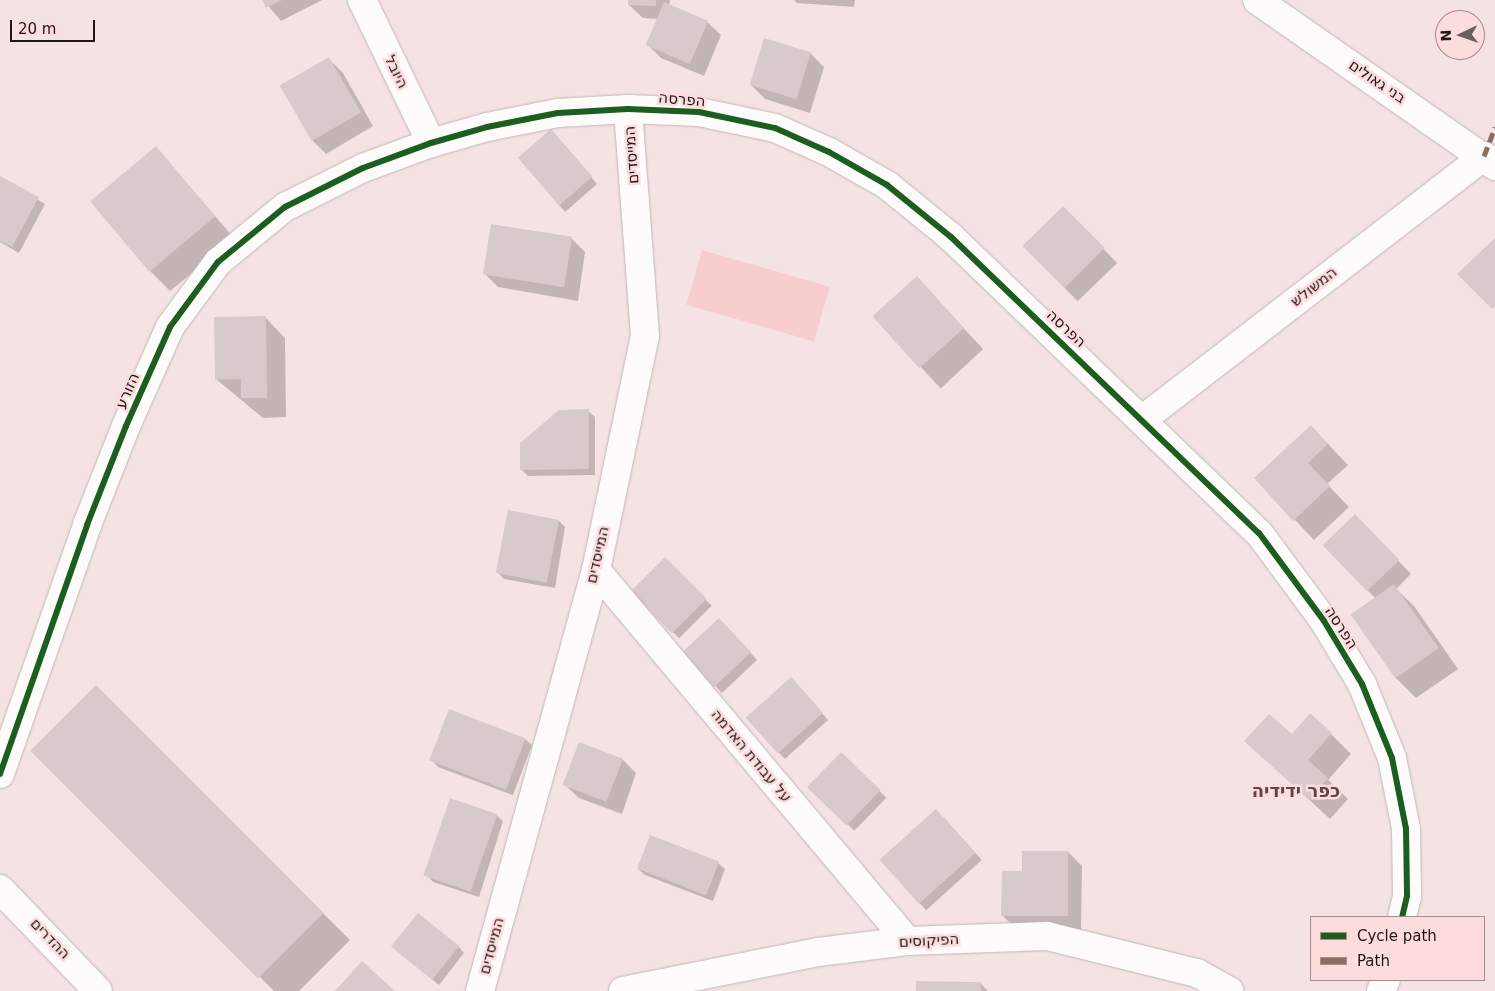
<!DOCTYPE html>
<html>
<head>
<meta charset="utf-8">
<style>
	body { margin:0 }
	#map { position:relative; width:1495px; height:991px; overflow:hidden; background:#f5e3e3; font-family:"DejaVu Sans",Heebo,sans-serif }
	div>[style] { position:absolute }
	.green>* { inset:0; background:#f7cecf; transform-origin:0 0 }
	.shadow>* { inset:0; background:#0003; transform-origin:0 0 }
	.building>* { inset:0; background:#d8caca; transform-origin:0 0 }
	.roads { filter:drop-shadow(0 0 1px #c4b6b6) drop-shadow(0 0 1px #c4b6b6) }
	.minor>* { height:28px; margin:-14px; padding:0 14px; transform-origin:14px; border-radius:14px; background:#fefbfb }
	.quiet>* { height:5px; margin-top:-2.5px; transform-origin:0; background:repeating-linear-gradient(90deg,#8d6e63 0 10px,transparent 0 15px) }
	.cycleway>* { height:6px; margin:-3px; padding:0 3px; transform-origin:3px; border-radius:3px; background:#1b5e20 }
	span { translate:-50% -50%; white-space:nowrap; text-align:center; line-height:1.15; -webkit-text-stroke:5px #fcdcdc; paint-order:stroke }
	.street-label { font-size:15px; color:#211616 }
	.quarter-label { font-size:18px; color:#5f4546; font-weight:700 }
	.legend { position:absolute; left:1310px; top:916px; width:175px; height:65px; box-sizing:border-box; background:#fcdcdc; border:1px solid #a48d8d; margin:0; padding:6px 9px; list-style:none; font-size:15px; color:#211616 }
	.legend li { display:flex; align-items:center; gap:10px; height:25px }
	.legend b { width:25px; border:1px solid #a48d8d }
	.north { position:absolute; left:1435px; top:10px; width:50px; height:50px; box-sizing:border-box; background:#fcdcdc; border:1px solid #a48d8d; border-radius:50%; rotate:267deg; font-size:14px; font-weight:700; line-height:20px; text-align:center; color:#211616 }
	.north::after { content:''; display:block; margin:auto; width:18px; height:22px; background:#6b5e5e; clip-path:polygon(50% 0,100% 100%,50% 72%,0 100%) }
	.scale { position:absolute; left:10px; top:20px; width:85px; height:22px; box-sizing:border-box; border:2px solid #211616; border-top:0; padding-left:6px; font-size:15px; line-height:18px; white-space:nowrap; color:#211616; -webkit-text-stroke:4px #fcdcdc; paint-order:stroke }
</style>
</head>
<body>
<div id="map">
	<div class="green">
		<div style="left:702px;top:250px;width:133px;height:57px;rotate:16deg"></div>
	</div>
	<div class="shadow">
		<div style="clip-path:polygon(263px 0,322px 0,281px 21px)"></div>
		<div style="clip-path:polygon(629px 0,670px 0,669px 5px,707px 22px,721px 35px,704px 76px,661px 58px,648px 45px,658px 19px,643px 18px,629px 5px)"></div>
		<div style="clip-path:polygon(794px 0,855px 0,854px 7px,797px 3px)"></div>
		<div style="clip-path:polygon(810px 53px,824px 67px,810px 113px,765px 99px,751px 85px)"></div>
		<div style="clip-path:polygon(329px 59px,343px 73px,373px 126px,326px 154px,312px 140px)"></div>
		<div style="clip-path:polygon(558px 138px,597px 184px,565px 212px,519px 158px)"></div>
		<div style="clip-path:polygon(156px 148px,234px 238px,170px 291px,150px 271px)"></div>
		<div style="clip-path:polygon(0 177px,45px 204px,19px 253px,0 242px)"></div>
		<div style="left:1063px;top:207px;width:78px;height:55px;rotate:46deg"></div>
		<div style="clip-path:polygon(492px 225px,572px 239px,585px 252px,578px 301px,498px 287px,484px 273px)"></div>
		<div style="left:917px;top:278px;width:97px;height:58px;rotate:47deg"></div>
		<div style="clip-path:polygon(265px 317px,285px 338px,286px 417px,263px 418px,216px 379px)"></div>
		<div style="clip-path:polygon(588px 411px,595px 417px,595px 475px,528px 476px,521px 469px)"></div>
		<div style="clip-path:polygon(1311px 426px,1348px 465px,1327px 484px,1349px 507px,1314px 540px,1255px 478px)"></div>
		<div style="clip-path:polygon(559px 521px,565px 527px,555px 588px,504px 579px,498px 573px)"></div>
		<div style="clip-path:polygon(1368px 529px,1411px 574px,1396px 589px,1414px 606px,1458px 669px,1416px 698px,1396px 678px,1376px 599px,1324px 545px)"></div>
		<div style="left:665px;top:559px;width:66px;height:46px;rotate:45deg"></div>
		<div style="clip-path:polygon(726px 626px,757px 660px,722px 693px,684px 653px)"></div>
		<div style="clip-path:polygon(797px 685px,828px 720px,785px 759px,778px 752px)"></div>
		<div style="clip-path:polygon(96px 687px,350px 940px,299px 991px,274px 991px,33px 751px)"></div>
		<div style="clip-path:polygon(1331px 734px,1351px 754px,1328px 780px,1348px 799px,1330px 819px,1246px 741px)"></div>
		<div style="clip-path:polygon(525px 739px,532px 745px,513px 795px,438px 767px,432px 760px)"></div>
		<div style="clip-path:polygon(580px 744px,623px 760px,636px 773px,622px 814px,579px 798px,565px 785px)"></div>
		<div style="left:841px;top:754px;width:63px;height:46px;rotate:44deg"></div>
		<div style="clip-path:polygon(496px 815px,503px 821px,479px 897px,433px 882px,427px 875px)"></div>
		<div style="left:943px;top:817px;width:58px;height:75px;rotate:48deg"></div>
		<div style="clip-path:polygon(1068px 852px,1082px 866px,1081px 930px,1016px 929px,1002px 915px,1023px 873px)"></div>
		<div style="clip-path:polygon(718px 863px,725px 869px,713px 901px,645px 875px,638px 869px)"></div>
		<div style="clip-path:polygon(458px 946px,464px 953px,439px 985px,400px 953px)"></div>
		<div style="clip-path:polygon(981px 984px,988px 991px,917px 991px)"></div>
	</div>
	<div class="building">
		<div style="clip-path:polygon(262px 0,282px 0,266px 8px)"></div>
		<div style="clip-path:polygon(628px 0,656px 0,656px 6px,628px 5px)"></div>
		<div style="left:664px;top:2px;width:48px;height:47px;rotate:23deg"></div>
		<div style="left:764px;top:38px;width:49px;height:49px;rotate:17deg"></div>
		<div style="left:329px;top:57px;width:64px;height:57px;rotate:60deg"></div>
		<div style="left:551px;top:129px;width:63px;height:44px;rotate:49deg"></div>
		<div style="left:156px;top:146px;width:92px;height:86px;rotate:50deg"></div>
		<div style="clip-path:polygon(0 176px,39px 197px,12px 247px,0 241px)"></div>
		<div style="left:1063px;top:206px;width:59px;height:57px;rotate:45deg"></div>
		<div style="left:491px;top:224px;width:82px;height:51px;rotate:9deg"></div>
		<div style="clip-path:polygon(1495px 238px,1495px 306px,1492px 309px,1457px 274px)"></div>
		<div style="left:917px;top:276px;width:70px;height:60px;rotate:48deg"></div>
		<div style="clip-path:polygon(266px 316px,267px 398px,241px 398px,241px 379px,215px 380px,214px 317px)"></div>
		<div style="clip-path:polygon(589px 409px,589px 469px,520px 470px,520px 443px,559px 410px)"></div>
		<div style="clip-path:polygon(1311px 425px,1328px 444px,1308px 463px,1330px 486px,1293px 521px,1254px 478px)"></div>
		<div style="left:508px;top:510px;width:52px;height:64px;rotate:11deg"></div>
		<div style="left:1355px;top:514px;width:64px;height:45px;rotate:46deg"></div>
		<div style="left:665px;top:557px;width:59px;height:49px;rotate:45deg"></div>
		<div style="left:1394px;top:584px;width:78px;height:53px;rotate:55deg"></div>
		<div style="left:719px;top:618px;width:47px;height:51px;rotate:47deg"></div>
		<div style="left:791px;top:677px;width:48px;height:61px;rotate:48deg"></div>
		<div style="left:96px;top:685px;width:322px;height:93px;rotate:45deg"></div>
		<div style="left:449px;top:709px;width:82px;height:55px;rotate:21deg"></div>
		<div style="clip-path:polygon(1310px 713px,1332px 733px,1308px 760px,1328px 778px,1309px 800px,1244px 741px,1269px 714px,1292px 734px)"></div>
		<div style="left:579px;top:742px;width:47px;height:46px;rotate:21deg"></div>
		<div style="left:841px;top:752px;width:55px;height:49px;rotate:44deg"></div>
		<div style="left:450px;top:798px;width:50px;height:82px;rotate:19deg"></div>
		<div style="left:936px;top:809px;width:59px;height:76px;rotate:48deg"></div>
		<div style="left:650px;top:835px;width:74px;height:36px;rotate:21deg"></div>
		<div style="clip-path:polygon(1022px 851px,1068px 851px,1068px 916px,1001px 916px,1002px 871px,1022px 871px)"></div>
		<div style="left:418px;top:913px;width:53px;height:43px;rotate:39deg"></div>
		<div style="clip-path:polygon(362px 961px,395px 991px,335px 991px)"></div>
		<div style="left:916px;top:981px;width:65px;height:10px;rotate:1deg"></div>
	</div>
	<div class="roads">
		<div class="minor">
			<div style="left:362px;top:0;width:159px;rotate:64.2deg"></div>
			<div style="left:1257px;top:0;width:290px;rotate:34.9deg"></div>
			<div style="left:1143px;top:419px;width:431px;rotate:-37.6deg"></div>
			<div style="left:596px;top:570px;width:484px;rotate:50deg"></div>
			<div style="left:0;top:774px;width:264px;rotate:-70.7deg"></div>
			<div style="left:87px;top:525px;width:106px;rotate:-68.5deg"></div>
			<div style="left:126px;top:426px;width:108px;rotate:-66deg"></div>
			<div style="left:170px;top:327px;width:81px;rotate:-53.6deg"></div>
			<div style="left:218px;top:262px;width:87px;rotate:-39.4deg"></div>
			<div style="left:285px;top:207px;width:87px;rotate:-26.6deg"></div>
			<div style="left:363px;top:168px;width:72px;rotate:-20.2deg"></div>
			<div style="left:431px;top:143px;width:58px;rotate:-15.9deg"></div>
			<div style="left:487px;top:127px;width:72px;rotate:-11.2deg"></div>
			<div style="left:558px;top:113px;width:70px;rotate:-3.3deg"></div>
			<div style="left:628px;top:109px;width:71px;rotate:2.4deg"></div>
			<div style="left:699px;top:112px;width:78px;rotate:11.9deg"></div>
			<div style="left:775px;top:128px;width:59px;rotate:24deg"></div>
			<div style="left:829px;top:152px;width:67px;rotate:29.6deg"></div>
			<div style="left:887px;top:185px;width:82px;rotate:39.1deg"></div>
			<div style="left:951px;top:237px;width:427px;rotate:43.9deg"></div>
			<div style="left:1259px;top:533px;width:109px;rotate:53.5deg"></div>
			<div style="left:1324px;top:621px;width:74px;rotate:58.9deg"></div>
			<div style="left:1362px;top:684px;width:80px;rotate:67.9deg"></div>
			<div style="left:1392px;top:758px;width:72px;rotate:78.8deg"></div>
			<div style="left:1406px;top:829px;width:67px;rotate:89.1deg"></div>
			<div style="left:1407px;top:896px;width:22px;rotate:103deg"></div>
			<div style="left:0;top:889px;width:141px;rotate:46.1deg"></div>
			<div style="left:480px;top:991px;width:437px;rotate:-74.6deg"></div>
			<div style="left:596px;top:570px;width:239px;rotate:-78.2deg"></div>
			<div style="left:645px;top:336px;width:228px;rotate:-94.3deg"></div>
			<div style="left:623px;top:991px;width:199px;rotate:-11.3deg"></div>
			<div style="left:818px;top:952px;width:90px;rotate:-7deg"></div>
			<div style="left:907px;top:941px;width:140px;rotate:-2deg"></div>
			<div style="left:1047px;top:936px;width:154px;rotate:13.9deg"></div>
			<div style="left:1197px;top:973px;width:37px;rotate:29deg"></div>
			<div style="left:1381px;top:991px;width:12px;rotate:-66deg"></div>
		</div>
	</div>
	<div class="quiet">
		<div style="left:1484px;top:156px;width:31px;rotate:-69deg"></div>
	</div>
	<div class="cycleway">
		<div style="left:0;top:774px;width:264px;rotate:-70.7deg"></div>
		<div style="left:87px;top:525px;width:106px;rotate:-68.5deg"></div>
		<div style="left:126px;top:426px;width:108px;rotate:-66deg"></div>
		<div style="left:170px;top:327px;width:81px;rotate:-53.6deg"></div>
		<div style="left:218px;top:262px;width:87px;rotate:-39.4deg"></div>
		<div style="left:285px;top:207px;width:87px;rotate:-26.6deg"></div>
		<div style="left:363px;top:168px;width:72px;rotate:-20.2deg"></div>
		<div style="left:431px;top:143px;width:58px;rotate:-15.9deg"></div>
		<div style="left:487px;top:127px;width:72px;rotate:-11.2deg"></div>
		<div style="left:558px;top:113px;width:70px;rotate:-3.3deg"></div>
		<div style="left:628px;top:109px;width:71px;rotate:2.4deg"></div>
		<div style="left:699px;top:112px;width:78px;rotate:11.9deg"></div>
		<div style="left:775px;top:128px;width:59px;rotate:24deg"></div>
		<div style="left:829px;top:152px;width:67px;rotate:29.6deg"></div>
		<div style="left:887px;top:185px;width:82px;rotate:39.1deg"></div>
		<div style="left:951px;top:237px;width:427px;rotate:43.9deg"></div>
		<div style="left:1259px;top:533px;width:109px;rotate:53.5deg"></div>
		<div style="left:1324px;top:621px;width:74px;rotate:58.9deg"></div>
		<div style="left:1362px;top:684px;width:80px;rotate:67.9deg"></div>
		<div style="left:1392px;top:758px;width:72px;rotate:78.8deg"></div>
		<div style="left:1406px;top:829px;width:67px;rotate:89.1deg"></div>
		<div style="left:1407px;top:896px;width:22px;rotate:103deg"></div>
	</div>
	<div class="street-label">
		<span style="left:396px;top:72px;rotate:64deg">היובל</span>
		<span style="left:1377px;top:82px;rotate:34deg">בני גאולים</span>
		<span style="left:682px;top:100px;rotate:5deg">הפרסה</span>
		<span style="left:632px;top:155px;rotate:-94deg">המייסדים</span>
		<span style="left:1314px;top:287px;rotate:-38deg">המשולש</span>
		<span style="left:1066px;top:329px;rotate:43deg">הפרסה</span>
		<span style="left:128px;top:391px;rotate:-66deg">הזורע</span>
		<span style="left:598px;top:555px;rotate:-77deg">המייסדים</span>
		<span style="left:1341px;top:628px;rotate:57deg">הפרסה</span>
		<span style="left:751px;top:756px;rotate:50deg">על עבודת האדמה</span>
		<span style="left:50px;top:939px;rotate:46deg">ההדרים</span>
		<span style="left:929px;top:941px;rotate:-3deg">הפיקוסים</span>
		<span style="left:492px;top:946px;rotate:-75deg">המייסדים</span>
	</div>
	<div class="quarter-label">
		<span style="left:1296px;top:791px">כפר ידידיה</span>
	</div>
	<ul class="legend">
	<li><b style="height:6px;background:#1b5e20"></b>Cycle path</li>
	<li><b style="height:6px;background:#8d6e63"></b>Path</li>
	</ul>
	<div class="north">N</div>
	<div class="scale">20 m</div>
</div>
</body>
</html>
